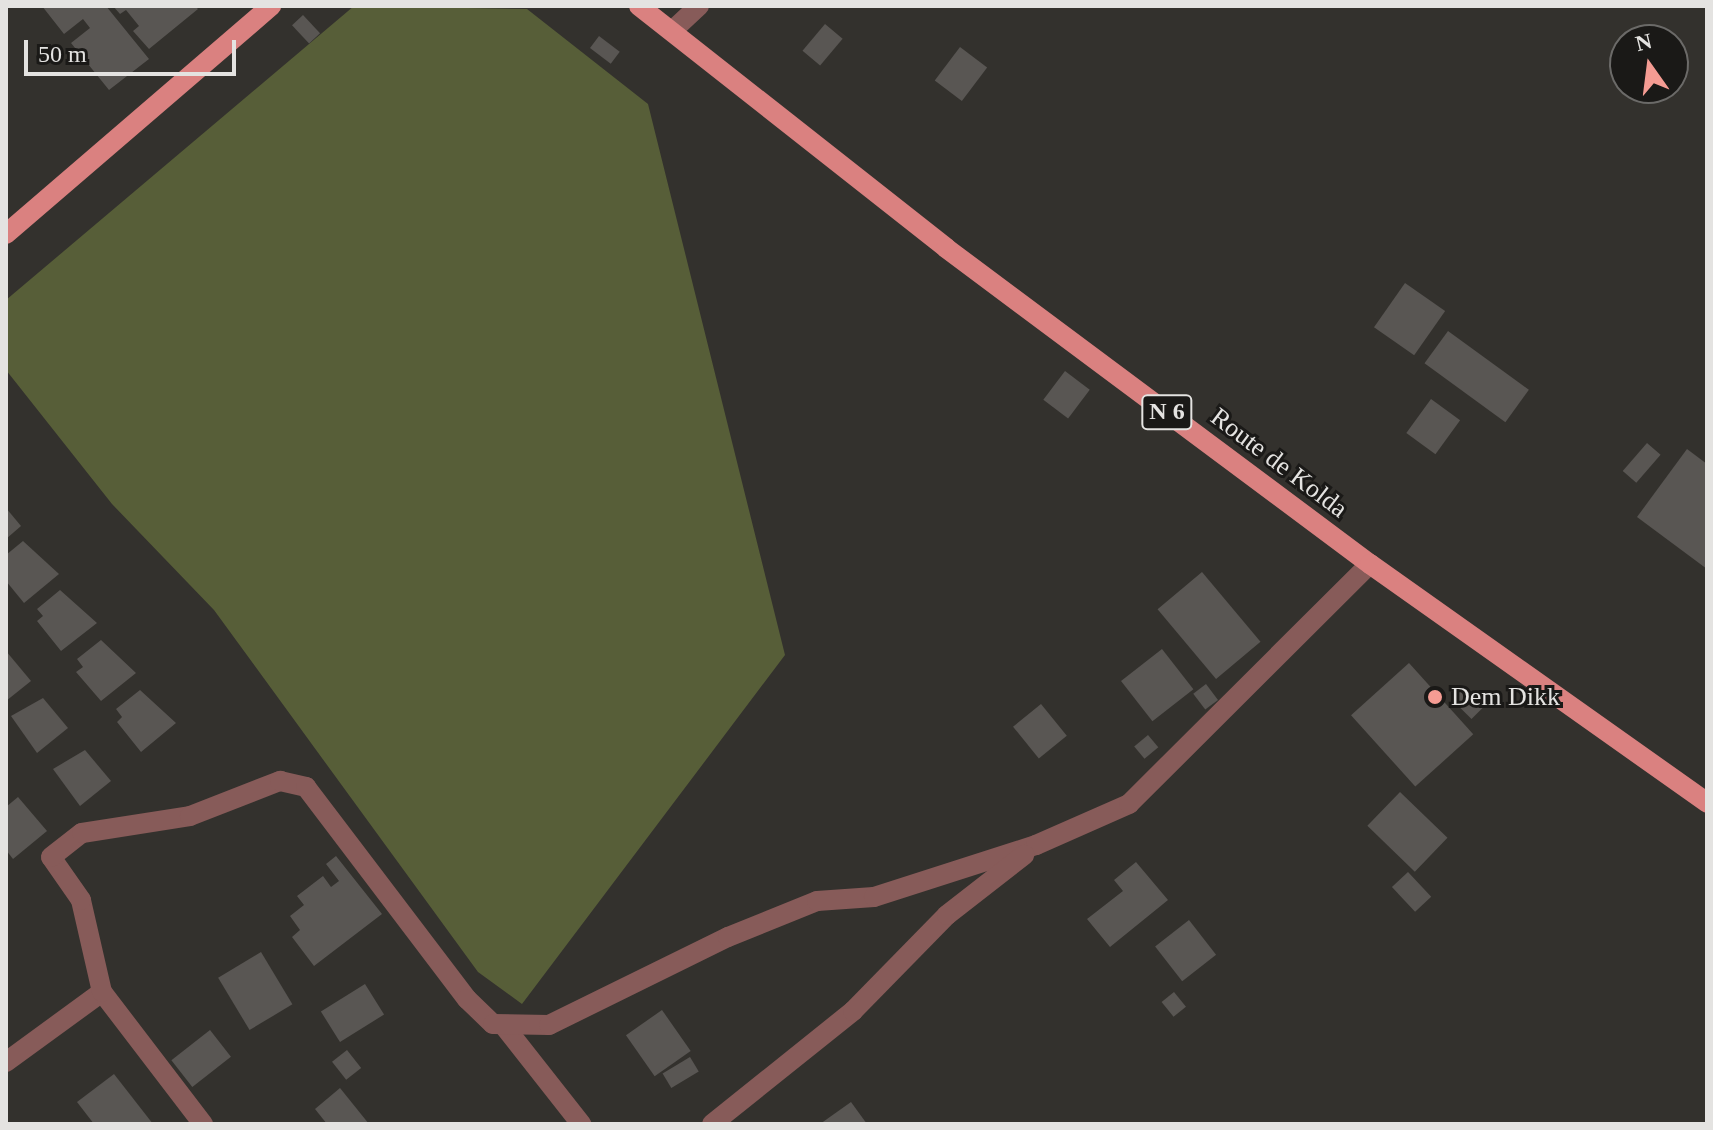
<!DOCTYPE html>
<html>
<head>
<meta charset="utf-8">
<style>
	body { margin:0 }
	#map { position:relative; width:1713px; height:1130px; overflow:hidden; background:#33312d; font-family:"Times New Roman",serif }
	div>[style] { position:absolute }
	.green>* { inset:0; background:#575e38 }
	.building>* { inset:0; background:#595653; transform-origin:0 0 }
	.minor>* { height:20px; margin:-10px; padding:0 10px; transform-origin:10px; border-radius:10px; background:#875b59 }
	.major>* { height:20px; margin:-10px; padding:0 10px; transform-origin:10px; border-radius:10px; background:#da8180 }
	.dots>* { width:22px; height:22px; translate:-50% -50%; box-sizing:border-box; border:4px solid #1a1917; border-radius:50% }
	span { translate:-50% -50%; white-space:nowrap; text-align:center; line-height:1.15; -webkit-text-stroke:6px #1a1917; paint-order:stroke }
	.shield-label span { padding:2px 6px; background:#1a1917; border:2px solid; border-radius:6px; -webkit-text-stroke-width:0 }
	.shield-label { font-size:24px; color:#e4e3e1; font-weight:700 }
	.street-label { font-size:26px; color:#e4e3e1 }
	.poi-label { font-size:26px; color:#e4e3e1 }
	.left { translate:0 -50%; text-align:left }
	.frame { position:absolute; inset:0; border:8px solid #e4e3e1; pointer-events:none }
	.north { position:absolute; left:1609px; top:24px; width:80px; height:80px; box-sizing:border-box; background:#1a1917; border:2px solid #6b6a68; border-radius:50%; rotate:346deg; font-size:22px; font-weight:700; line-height:32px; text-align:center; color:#e4e3e1 }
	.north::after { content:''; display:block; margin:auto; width:28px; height:36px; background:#f59c93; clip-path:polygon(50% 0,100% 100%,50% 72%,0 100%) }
	.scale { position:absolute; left:24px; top:40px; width:212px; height:36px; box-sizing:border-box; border:4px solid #e4e3e1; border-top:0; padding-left:10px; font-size:24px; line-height:28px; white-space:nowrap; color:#e4e3e1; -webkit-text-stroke:6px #1a1917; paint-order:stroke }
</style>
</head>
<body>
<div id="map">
	<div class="green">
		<div style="clip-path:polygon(354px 6px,527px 9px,648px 104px,785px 655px,522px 1004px,478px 972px,214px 610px,112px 504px,6px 370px,6px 300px)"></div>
	</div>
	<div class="building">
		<div style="clip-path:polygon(42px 6px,106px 6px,149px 59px,109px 90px,71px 43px,90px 28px,83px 19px,64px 34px)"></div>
		<div style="clip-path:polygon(113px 6px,195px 6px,198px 9px,149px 49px,133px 31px,139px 26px,126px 10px,120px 14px)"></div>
		<div style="left:303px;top:15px;width:25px;height:15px;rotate:47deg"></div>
		<div style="left:825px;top:24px;width:23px;height:35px;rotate:40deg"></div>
		<div style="left:599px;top:36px;width:26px;height:15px;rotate:37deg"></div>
		<div style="left:960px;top:47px;width:34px;height:42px;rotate:37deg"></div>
		<div style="left:1405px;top:283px;width:49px;height:54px;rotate:35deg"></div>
		<div style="left:1448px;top:331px;width:100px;height:40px;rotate:36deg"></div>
		<div style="left:1065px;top:371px;width:31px;height:36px;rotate:37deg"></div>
		<div style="left:1431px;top:399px;width:36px;height:42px;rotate:36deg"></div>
		<div style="left:1647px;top:443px;width:18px;height:37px;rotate:41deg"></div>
		<div style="clip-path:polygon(1687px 449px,1707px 464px,1707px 569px,1637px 517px)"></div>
		<div style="clip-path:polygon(6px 508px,21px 526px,6px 539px)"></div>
		<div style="clip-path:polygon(23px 541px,59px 574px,24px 603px,6px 581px,6px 555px)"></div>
		<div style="left:1202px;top:572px;width:91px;height:58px;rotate:50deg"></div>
		<div style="clip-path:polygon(60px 590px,97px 623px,61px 651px,37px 621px,43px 616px,37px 609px)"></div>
		<div style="clip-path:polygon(101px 640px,136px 673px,101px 701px,76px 672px,83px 667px,77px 659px)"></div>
		<div style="left:1162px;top:649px;width:51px;height:52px;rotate:52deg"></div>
		<div style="clip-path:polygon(6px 651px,31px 681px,6px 701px)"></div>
		<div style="left:1409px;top:663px;width:96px;height:78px;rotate:48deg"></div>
		<div style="left:1206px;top:684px;width:20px;height:16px;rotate:53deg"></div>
		<div style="left:1463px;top:688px;width:28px;height:16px;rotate:45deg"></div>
		<div style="clip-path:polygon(140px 690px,176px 723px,141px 752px,117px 722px,122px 717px,116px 709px)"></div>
		<div style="clip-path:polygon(43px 698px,68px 728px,37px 753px,11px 716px)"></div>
		<div style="left:1041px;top:704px;width:41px;height:36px;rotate:51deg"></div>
		<div style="left:1148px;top:735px;width:16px;height:18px;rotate:50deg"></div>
		<div style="clip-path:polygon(85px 750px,111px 781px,80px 806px,53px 769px)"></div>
		<div style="left:1400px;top:792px;width:66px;height:47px;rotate:44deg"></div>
		<div style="clip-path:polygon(18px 797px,47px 831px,13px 859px,6px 850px,6px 807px)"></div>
		<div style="clip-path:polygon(336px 856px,382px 914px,314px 966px,292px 937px,300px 930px,290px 916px,304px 905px,297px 896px,323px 876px,331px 887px,339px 881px,326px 864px)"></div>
		<div style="clip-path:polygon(1136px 862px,1168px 900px,1110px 947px,1087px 919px,1123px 891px,1114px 880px)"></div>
		<div style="left:1408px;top:872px;width:34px;height:22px;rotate:47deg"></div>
		<div style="left:1189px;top:920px;width:44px;height:43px;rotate:52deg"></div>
		<div style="left:261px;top:952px;width:61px;height:50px;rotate:59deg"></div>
		<div style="left:365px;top:984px;width:36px;height:52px;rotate:58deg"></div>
		<div style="left:1174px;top:992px;width:19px;height:16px;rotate:51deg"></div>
		<div style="left:662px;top:1010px;width:50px;height:44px;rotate:55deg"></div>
		<div style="left:210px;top:1030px;width:34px;height:49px;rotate:52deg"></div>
		<div style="left:347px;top:1050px;width:23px;height:19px;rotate:52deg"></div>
		<div style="left:690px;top:1057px;width:17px;height:32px;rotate:59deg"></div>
		<div style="clip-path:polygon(114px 1074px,153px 1124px,94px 1124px,77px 1102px)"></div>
		<div style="clip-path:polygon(340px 1088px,369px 1124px,327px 1124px,315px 1109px)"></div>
		<div style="clip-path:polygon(851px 1102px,867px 1124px,820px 1124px)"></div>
	</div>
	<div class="minor">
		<div style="left:672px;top:31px;width:37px;rotate:-43deg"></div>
		<div style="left:504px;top:1026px;width:125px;rotate:51.8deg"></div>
		<div style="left:6px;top:1062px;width:119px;rotate:-36.1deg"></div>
		<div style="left:203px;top:1124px;width:166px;rotate:-127.4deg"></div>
		<div style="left:102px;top:992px;width:94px;rotate:-102.9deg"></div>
		<div style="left:81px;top:900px;width:52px;rotate:-124.9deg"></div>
		<div style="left:51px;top:857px;width:39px;rotate:-38deg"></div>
		<div style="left:82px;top:833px;width:109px;rotate:-8.9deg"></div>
		<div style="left:190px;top:816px;width:97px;rotate:-21.3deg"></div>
		<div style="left:280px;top:781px;width:27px;rotate:13deg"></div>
		<div style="left:306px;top:787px;width:266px;rotate:52.8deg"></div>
		<div style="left:467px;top:999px;width:36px;rotate:44deg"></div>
		<div style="left:493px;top:1024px;width:56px;rotate:1deg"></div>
		<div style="left:549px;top:1025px;width:199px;rotate:-26.2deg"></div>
		<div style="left:728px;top:937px;width:96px;rotate:-22deg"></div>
		<div style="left:817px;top:901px;width:57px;rotate:-4deg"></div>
		<div style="left:874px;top:897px;width:170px;rotate:-17.8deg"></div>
		<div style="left:1036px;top:845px;width:102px;rotate:-23.8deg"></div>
		<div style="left:1129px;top:804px;width:340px;rotate:-44.9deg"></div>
		<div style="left:712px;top:1124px;width:181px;rotate:-38.7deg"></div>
		<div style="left:853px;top:1011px;width:134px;rotate:-45.6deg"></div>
		<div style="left:947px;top:915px;width:98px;rotate:-37.9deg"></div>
	</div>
	<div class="major">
		<div style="left:639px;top:6px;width:391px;rotate:38.2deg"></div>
		<div style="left:946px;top:248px;width:529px;rotate:36.7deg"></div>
		<div style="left:1370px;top:564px;width:413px;rotate:35.3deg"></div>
		<div style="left:6px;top:234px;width:350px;rotate:-40.7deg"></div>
	</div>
	<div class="dots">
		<div style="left:1435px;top:697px;background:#f59c93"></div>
	</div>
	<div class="shield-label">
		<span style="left:1167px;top:412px">N 6</span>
	</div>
	<div class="street-label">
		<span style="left:1279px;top:463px;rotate:37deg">Route de Kolda</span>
	</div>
	<div class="poi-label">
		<span class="left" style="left:1451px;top:697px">Dem Dikk</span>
	</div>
	<div class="frame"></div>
	<div class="north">N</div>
	<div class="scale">50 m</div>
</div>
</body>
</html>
